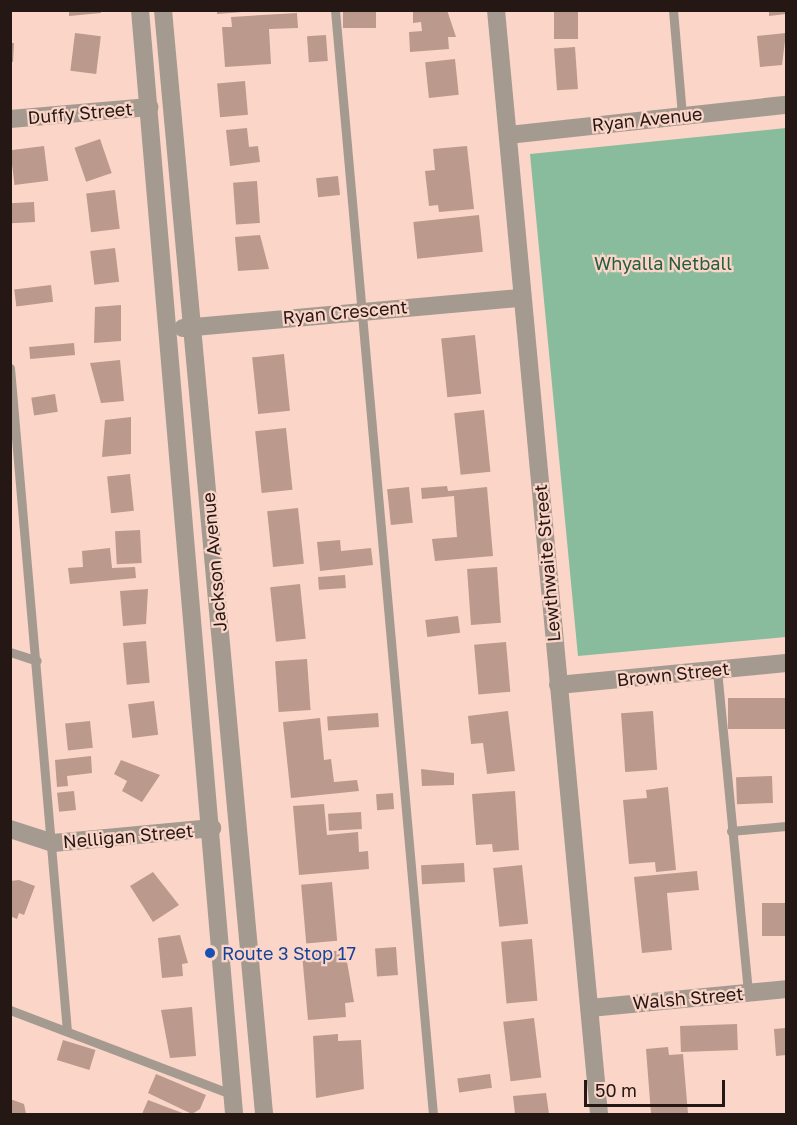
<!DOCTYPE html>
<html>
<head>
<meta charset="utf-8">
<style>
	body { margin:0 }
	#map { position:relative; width:797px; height:1125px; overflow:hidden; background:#fad5c8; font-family:"Golos Text",sans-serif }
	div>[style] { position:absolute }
	.green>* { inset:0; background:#88bc9d }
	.building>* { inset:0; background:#bc998d; transform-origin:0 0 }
	.lane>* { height:9px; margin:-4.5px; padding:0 4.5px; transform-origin:4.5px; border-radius:4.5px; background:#a59a8f }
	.street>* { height:18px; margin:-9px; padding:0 9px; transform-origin:9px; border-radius:9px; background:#a59a8f }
	.dots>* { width:16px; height:16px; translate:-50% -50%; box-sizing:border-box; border:3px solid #fad5c8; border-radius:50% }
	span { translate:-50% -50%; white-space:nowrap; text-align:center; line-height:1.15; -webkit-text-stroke:4.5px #fad5c8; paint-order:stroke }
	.street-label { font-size:18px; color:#251814 }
	.park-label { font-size:18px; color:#255e41 }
	.transit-label { font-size:18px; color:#164399 }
	.left { translate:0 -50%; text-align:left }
	.frame { position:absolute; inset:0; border:12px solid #251814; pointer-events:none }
	.scale { position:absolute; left:584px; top:1080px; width:141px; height:27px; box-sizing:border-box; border:3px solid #251814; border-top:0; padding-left:8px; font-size:18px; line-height:21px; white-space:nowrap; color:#251814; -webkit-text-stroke:4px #fad5c8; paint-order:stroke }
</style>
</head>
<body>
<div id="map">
	<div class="green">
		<div style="clip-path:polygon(786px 128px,786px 637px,578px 656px,530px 154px)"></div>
	</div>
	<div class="building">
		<div style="clip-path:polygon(69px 10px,101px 10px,101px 13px,69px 16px)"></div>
		<div style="clip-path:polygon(217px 10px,242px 10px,242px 12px,217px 14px)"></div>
		<div style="left:343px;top:10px;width:33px;height:18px"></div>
		<div style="clip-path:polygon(413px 10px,447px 10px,456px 37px,448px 37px,449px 49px,410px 52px,409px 32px,422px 31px,421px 22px,413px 23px)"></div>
		<div style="left:554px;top:10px;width:24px;height:29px"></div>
		<div style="clip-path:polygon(769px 10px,786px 10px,786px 14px,769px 16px)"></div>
		<div style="clip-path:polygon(297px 13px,298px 28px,269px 29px,271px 64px,225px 67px,222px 27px,232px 27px,231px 17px)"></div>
		<div style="left:75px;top:33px;width:26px;height:38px;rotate:7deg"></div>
		<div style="clip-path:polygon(786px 33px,782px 65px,760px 67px,757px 36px)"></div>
		<div style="left:326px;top:35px;width:26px;height:19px;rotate:86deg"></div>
		<div style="clip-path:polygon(10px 43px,14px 43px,13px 62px,10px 62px)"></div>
		<div style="left:575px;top:47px;width:42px;height:21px;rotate:86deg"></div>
		<div style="left:455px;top:59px;width:36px;height:30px;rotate:84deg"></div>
		<div style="left:245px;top:81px;width:34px;height:28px;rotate:85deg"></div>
		<div style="clip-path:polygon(247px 128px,249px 147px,258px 146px,260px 162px,230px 166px,226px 130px)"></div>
		<div style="left:100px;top:139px;width:36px;height:27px;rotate:71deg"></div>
		<div style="left:44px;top:146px;width:35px;height:34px;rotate:83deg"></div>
		<div style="clip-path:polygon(467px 146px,474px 209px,439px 212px,438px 205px,429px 206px,425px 171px,435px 170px,433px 149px)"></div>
		<div style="left:338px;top:176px;width:19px;height:22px;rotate:84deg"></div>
		<div style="left:257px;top:181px;width:42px;height:24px;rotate:86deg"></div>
		<div style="left:115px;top:190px;width:39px;height:29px;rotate:83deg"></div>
		<div style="left:34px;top:202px;width:20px;height:24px;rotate:87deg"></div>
		<div style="left:479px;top:215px;width:37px;height:66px;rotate:84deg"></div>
		<div style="clip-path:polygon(260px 235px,269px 269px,238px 271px,235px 237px)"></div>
		<div style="left:115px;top:248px;width:34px;height:25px;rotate:83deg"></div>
		<div style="left:51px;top:285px;width:17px;height:37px;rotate:83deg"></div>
		<div style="clip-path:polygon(121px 305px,121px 341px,94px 343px,95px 307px)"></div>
		<div style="left:475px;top:335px;width:59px;height:34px;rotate:84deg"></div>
		<div style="left:74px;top:343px;width:12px;height:45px;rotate:85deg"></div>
		<div style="left:284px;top:354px;width:57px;height:32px;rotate:84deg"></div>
		<div style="clip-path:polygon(120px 360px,124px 401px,101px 403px,90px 363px)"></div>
		<div style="left:55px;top:394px;width:18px;height:24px;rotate:81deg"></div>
		<div style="left:484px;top:410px;width:62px;height:30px;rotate:84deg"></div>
		<div style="clip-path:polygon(131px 417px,131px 454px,102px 457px,105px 420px)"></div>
		<div style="left:286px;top:428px;width:62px;height:31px;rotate:84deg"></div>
		<div style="left:130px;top:474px;width:37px;height:23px;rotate:84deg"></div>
		<div style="clip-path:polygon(447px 486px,448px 491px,487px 487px,493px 556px,435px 561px,432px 539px,457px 537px,454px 496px,422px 499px,421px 488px)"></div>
		<div style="left:409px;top:487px;width:36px;height:22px;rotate:84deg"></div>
		<div style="left:298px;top:508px;width:56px;height:31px;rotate:84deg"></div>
		<div style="left:140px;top:530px;width:33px;height:25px;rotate:87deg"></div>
		<div style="clip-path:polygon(340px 540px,341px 551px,371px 548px,373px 565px,320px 571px,317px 542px)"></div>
		<div style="clip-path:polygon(110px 548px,112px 568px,135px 567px,136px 578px,70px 584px,68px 568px,83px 567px,82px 551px)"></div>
		<div style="left:497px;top:567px;width:56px;height:30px;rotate:86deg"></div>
		<div style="left:345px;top:575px;width:13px;height:27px;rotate:86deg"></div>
		<div style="left:300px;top:584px;width:55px;height:30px;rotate:84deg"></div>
		<div style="clip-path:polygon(148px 589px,146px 624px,123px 626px,120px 591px)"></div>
		<div style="left:458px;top:616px;width:17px;height:33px;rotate:83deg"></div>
		<div style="left:146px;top:641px;width:42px;height:23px;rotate:85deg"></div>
		<div style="left:506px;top:642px;width:50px;height:32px;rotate:85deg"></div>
		<div style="left:307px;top:659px;width:51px;height:32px;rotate:86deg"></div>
		<div style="left:786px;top:698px;width:31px;height:58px;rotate:90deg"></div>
		<div style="left:154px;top:701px;width:34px;height:26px;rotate:83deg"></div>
		<div style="clip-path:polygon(508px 711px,515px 771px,487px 774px,483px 743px,471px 744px,468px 716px)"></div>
		<div style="left:653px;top:711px;width:59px;height:32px;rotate:86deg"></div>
		<div style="left:378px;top:713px;width:14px;height:51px;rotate:86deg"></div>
		<div style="clip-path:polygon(320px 718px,324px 760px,331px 759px,334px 782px,357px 780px,359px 791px,291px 798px,283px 722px)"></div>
		<div style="left:90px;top:721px;width:27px;height:25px;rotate:84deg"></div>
		<div style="clip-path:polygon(91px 756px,92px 773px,67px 776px,68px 786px,57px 787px,55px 760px)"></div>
		<div style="clip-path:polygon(121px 760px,160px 775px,142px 802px,122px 791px,127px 781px,114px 774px)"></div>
		<div style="clip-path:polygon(421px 769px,454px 773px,454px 785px,422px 786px)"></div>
		<div style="left:772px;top:776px;width:27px;height:36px;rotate:88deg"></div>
		<div style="clip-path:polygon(668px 787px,676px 870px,656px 872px,655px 862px,629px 864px,623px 800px,647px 798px,646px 790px)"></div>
		<div style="left:74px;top:791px;width:19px;height:17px;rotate:84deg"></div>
		<div style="clip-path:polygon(515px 791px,519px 850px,493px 852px,492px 844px,476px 845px,472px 794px)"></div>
		<div style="left:393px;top:793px;width:16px;height:17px;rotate:86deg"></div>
		<div style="clip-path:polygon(324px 804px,327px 835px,358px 832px,359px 852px,368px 851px,369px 869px,299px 875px,293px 806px)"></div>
		<div style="left:361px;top:812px;width:17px;height:33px;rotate:87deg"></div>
		<div style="left:464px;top:863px;width:19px;height:43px;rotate:87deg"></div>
		<div style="left:522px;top:865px;width:59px;height:29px;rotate:84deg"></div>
		<div style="clip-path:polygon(697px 871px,699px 890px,667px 893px,672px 950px,642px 953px,634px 877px)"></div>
		<div style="clip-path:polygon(153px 872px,179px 905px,153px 922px,130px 886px)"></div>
		<div style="clip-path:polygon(19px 880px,35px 886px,24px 915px,19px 913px,17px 919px,10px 916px,10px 881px)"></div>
		<div style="left:332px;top:882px;width:59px;height:31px;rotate:85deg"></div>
		<div style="left:786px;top:903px;width:33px;height:24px;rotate:90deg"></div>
		<div style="clip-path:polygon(180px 935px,188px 963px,182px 964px,183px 976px,162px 978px,158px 938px)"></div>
		<div style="left:532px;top:939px;width:62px;height:31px;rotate:85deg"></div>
		<div style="left:396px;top:947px;width:28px;height:21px;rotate:86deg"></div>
		<div style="clip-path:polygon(345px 950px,354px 1002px,345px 1003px,346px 1017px,308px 1020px,302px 954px)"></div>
		<div style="clip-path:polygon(192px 1007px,196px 1056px,170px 1058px,161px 1010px)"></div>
		<div style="left:534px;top:1018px;width:60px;height:31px;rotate:83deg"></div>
		<div style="left:737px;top:1024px;width:26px;height:57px;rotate:88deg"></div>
		<div style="clip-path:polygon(786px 1028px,786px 1055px,776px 1056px,774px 1029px)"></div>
		<div style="clip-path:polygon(338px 1034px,338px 1041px,361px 1040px,364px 1089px,316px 1098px,313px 1036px)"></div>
		<div style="left:63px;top:1040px;width:34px;height:21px;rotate:17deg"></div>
		<div style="clip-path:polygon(668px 1047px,669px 1055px,683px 1054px,688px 1114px,651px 1114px,646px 1049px)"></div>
		<div style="clip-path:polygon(156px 1074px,206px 1095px,200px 1109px,192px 1114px,148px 1093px)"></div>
		<div style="left:490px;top:1074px;width:14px;height:33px;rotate:82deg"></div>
		<div style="clip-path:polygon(546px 1093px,549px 1114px,515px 1114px,513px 1096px)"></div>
		<div style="clip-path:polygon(10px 1099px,24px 1104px,26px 1114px,10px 1114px)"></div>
		<div style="clip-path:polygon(148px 1100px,185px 1114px,142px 1114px)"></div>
	</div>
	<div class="lane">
		<div style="left:335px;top:10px;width:1108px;rotate:84.93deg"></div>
		<div style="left:673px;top:10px;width:105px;rotate:85.1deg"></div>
		<div style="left:10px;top:368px;width:665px;rotate:85.09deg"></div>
		<div style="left:10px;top:652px;width:28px;rotate:18deg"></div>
		<div style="left:717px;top:670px;width:324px;rotate:84.5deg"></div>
		<div style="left:731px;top:831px;width:55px;rotate:-5.2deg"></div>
		<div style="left:10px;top:1010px;width:240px;rotate:20.8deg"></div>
	</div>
	<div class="street">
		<div style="left:140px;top:10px;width:1108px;rotate:85.13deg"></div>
		<div style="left:163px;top:10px;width:1109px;rotate:84.77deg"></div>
		<div style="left:496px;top:10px;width:1109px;rotate:84.67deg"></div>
		<div style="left:10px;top:119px;width:140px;rotate:-4.9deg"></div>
		<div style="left:508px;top:135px;width:280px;rotate:-6.2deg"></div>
		<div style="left:183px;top:328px;width:339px;rotate:-5.1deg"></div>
		<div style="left:558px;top:685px;width:229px;rotate:-5.5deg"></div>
		<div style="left:10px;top:829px;width:45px;rotate:18deg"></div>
		<div style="left:53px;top:843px;width:160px;rotate:-5.4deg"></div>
		<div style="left:590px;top:1008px;width:197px;rotate:-5.5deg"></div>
	</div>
	<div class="dots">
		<div style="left:210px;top:953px;background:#1a4fb4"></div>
	</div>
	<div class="street-label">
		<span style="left:80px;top:113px;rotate:-5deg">Duffy Street</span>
		<span style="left:647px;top:119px;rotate:-6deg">Ryan Avenue</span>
		<span style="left:345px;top:312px;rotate:-5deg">Ryan Crescent</span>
		<span style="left:214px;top:562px;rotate:-95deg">Jackson Avenue</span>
		<span style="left:547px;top:563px;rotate:-95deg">Lewthwaite Street</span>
		<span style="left:673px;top:674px;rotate:-6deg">Brown Street</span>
		<span style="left:128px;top:836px;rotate:-5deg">Nelligan Street</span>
		<span style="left:688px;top:998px;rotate:-5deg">Walsh Street</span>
	</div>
	<div class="park-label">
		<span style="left:663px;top:263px">Whyalla Netball</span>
	</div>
	<div class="transit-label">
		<span class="left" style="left:222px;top:953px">Route 3 Stop 17</span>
	</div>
	<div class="frame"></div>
	<div class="scale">50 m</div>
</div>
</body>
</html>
